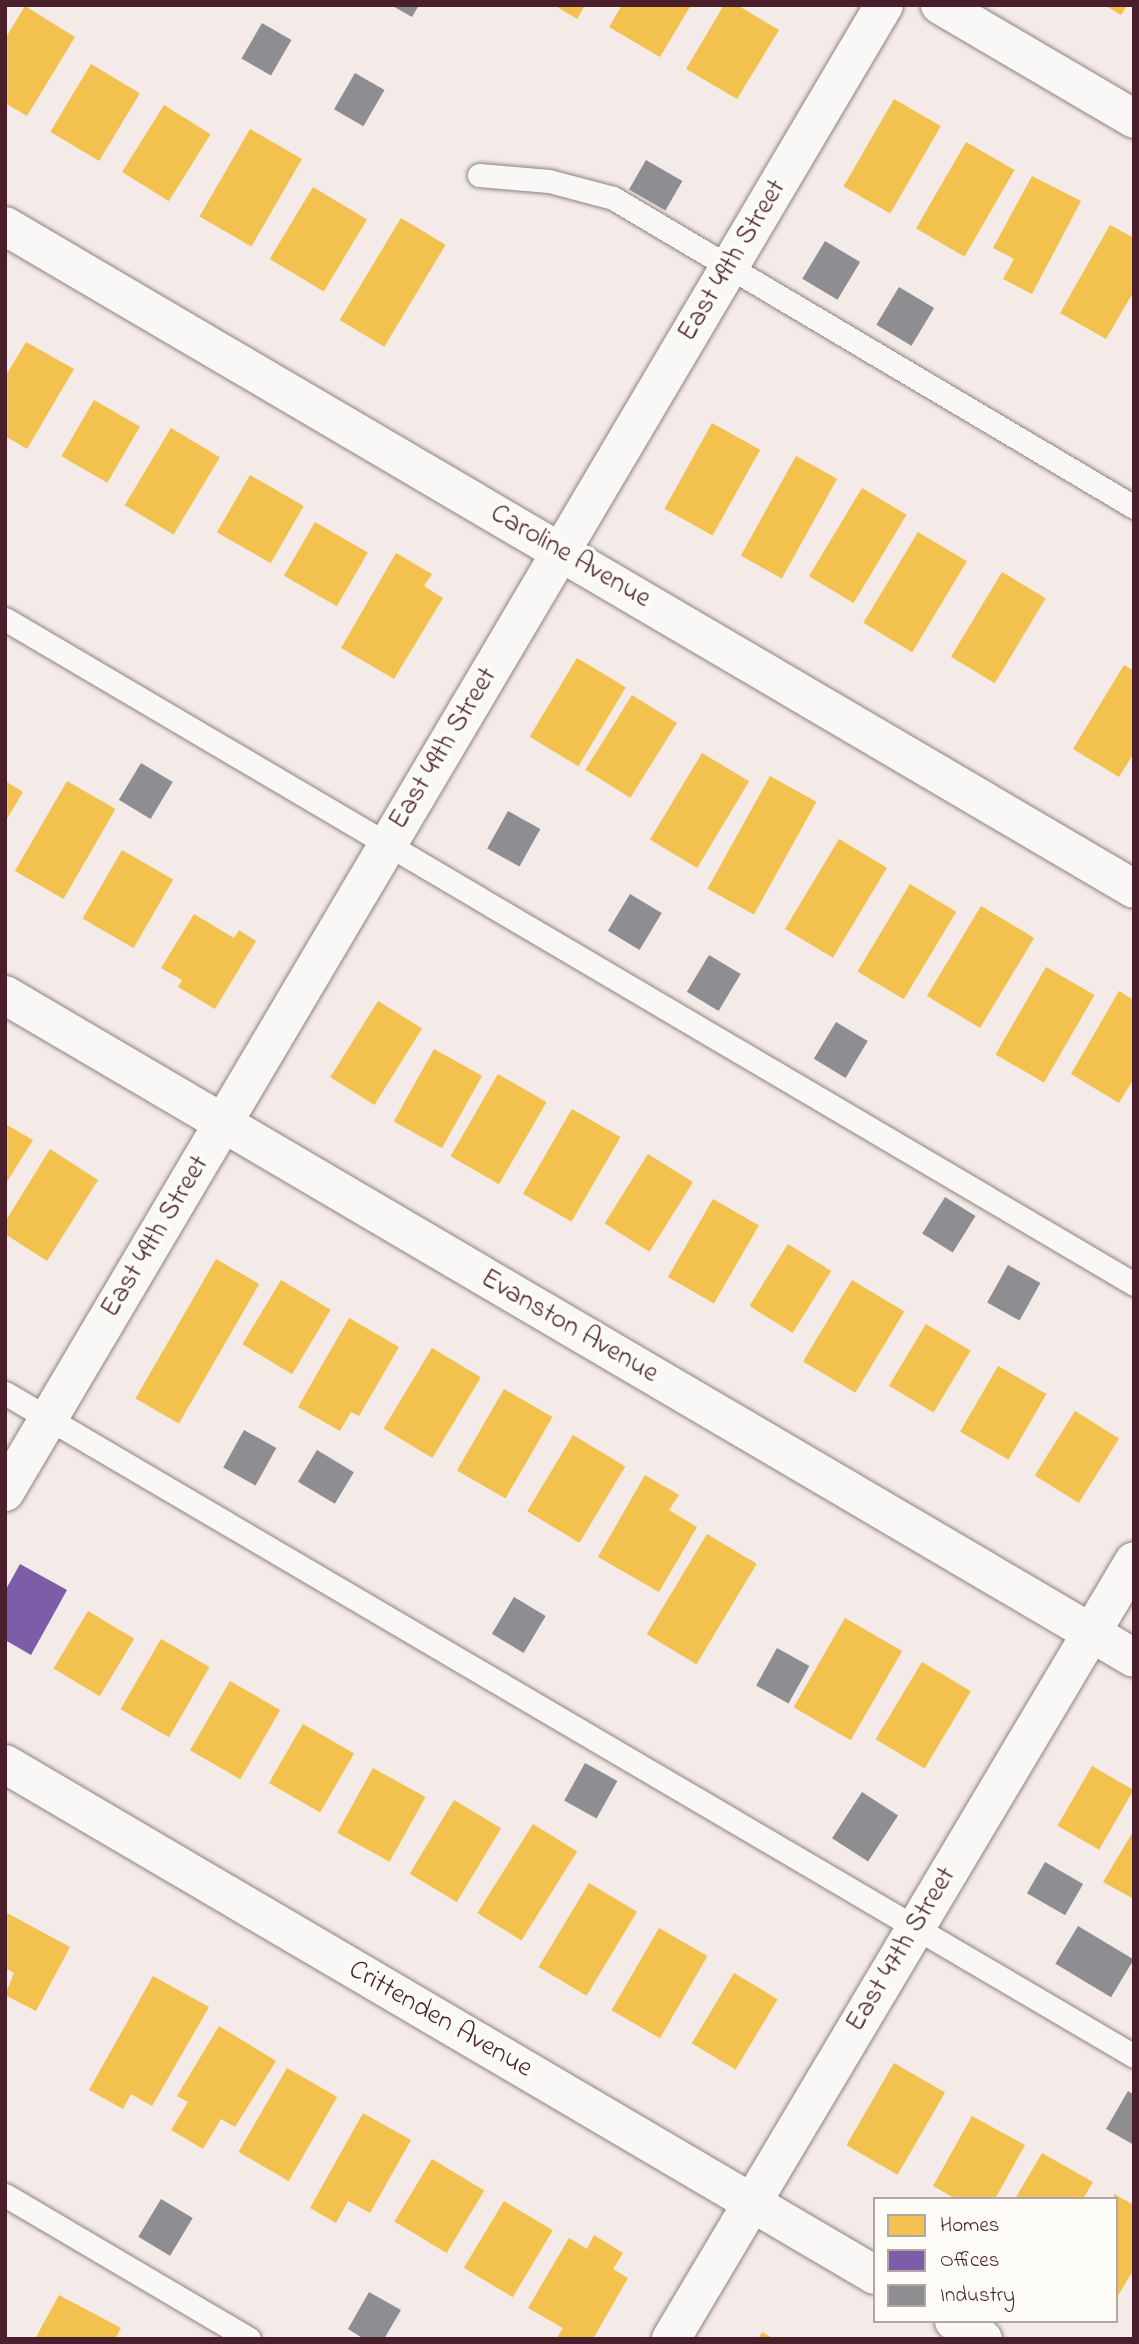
<!DOCTYPE html>
<html>
<head>
<meta charset="utf-8">
<style>
	body { margin:0 }
	#map { position:relative; width:1139px; height:2344px; overflow:hidden; background:#f4eae7; font-family:"Indie Flower",sans-serif }
	div>[style] { position:absolute }
	.homes>* { inset:0; background:#f2c14e; transform-origin:0 0 }
	.offices>* { inset:0; background:#7b5ea7 }
	.industry>* { inset:0; background:#8d8d92; transform-origin:0 0 }
	.roads { filter:drop-shadow(0 0 2px #8f8283) drop-shadow(0 0 2px #8f8283) }
	.service>* { height:23px; margin:-11.5px; padding:0 11.5px; transform-origin:11.5px; border-radius:11.5px; background:#faf8f6 }
	.minor>* { height:38px; margin:-19px; padding:0 19px; transform-origin:19px; border-radius:19px; background:#faf8f6 }
	span { translate:-50% -50%; white-space:nowrap; text-align:center; line-height:1.15; -webkit-text-stroke:7px #fdfcf7; paint-order:stroke }
	.street-label { font-size:28px; color:#4a1f2b }
	.frame { position:absolute; inset:0; border:7px solid #4a1f2b; pointer-events:none }
	.legend { position:absolute; left:873px; top:2197px; width:245px; height:126px; box-sizing:border-box; background:#fdfcf7; border:2px solid #b5a4a5; margin:0; padding:9px 12px; list-style:none; font-size:21px; color:#4a1f2b }
	.legend li { display:flex; align-items:center; gap:14px; height:35px }
	.legend b { width:35px; border:2px solid #b5a4a5 }
</style>
</head>
<body>
<div id="map">
	<div class="homes">
		<div style="clip-path:polygon(554px 5px,585px 5px,577px 19px)"></div>
		<div style="clip-path:polygon(622px 5px,691px 5px,660px 57px,609px 27px)"></div>
		<div style="clip-path:polygon(724px 5px,737px 5px,779px 30px,737px 99px,686px 69px)"></div>
		<div style="clip-path:polygon(1105px 5px,1127px 5px,1121px 15px)"></div>
		<div style="clip-path:polygon(25px 6px,75px 37px,27px 116px,5px 103px,5px 39px)"></div>
		<div style="left:91px;top:64px;width:57px;height:79px;rotate:31deg"></div>
		<div style="left:894px;top:99px;width:54px;height:101px;rotate:30deg"></div>
		<div style="left:164px;top:105px;width:55px;height:79px;rotate:32deg"></div>
		<div style="left:250px;top:129px;width:60px;height:101px;rotate:30deg"></div>
		<div style="left:966px;top:142px;width:56px;height:100px;rotate:30deg"></div>
		<div style="clip-path:polygon(1032px 176px,1081px 201px,1032px 294px,1003px 279px,1014px 259px,993px 248px)"></div>
		<div style="left:313px;top:187px;width:63px;height:84px;rotate:31deg"></div>
		<div style="left:401px;top:218px;width:52px;height:119px;rotate:31deg"></div>
		<div style="clip-path:polygon(1110px 225px,1134px 238px,1134px 291px,1106px 339px,1060px 313px)"></div>
		<div style="clip-path:polygon(26px 342px,74px 369px,27px 449px,5px 436px,5px 377px)"></div>
		<div style="left:94px;top:400px;width:53px;height:65px;rotate:30deg"></div>
		<div style="left:712px;top:423px;width:55px;height:98px;rotate:29deg"></div>
		<div style="left:171px;top:428px;width:57px;height:90px;rotate:31deg"></div>
		<div style="left:796px;top:456px;width:47px;height:114px;rotate:29deg"></div>
		<div style="left:250px;top:475px;width:62px;height:66px;rotate:30deg"></div>
		<div style="left:862px;top:488px;width:52px;height:103px;rotate:31deg"></div>
		<div style="left:315px;top:522px;width:61px;height:62px;rotate:30deg"></div>
		<div style="left:918px;top:532px;width:57px;height:106px;rotate:31deg"></div>
		<div style="clip-path:polygon(396px 553px,432px 574px,424px 586px,443px 598px,394px 679px,341px 648px)"></div>
		<div style="left:1002px;top:572px;width:51px;height:99px;rotate:31deg"></div>
		<div style="left:577px;top:658px;width:57px;height:92px;rotate:31deg"></div>
		<div style="clip-path:polygon(1124px 665px,1134px 671px,1134px 753px,1119px 777px,1073px 749px)"></div>
		<div style="left:632px;top:695px;width:53px;height:88px;rotate:32deg"></div>
		<div style="left:702px;top:753px;width:55px;height:101px;rotate:31deg"></div>
		<div style="left:770px;top:776px;width:53px;height:129px;rotate:29deg"></div>
		<div style="clip-path:polygon(5px 781px,23px 792px,5px 822px)"></div>
		<div style="left:67px;top:781px;width:56px;height:104px;rotate:30deg"></div>
		<div style="left:839px;top:839px;width:56px;height:105px;rotate:31deg"></div>
		<div style="left:122px;top:850px;width:59px;height:79px;rotate:30deg"></div>
		<div style="left:910px;top:884px;width:54px;height:102px;rotate:31deg"></div>
		<div style="left:981px;top:906px;width:62px;height:105px;rotate:31deg"></div>
		<div style="clip-path:polygon(194px 914px,234px 938px,239px 930px,256px 941px,215px 1009px,178px 987px,182px 980px,161px 968px)"></div>
		<div style="left:1046px;top:967px;width:56px;height:101px;rotate:30deg"></div>
		<div style="clip-path:polygon(1119px 991px,1134px 1000px,1134px 1078px,1119px 1103px,1071px 1074px)"></div>
		<div style="left:378px;top:1001px;width:52px;height:90px;rotate:32deg"></div>
		<div style="left:434px;top:1049px;width:55px;height:83px;rotate:29deg"></div>
		<div style="left:498px;top:1074px;width:56px;height:95px;rotate:30deg"></div>
		<div style="left:572px;top:1109px;width:56px;height:98px;rotate:30deg"></div>
		<div style="clip-path:polygon(5px 1124px,33px 1140px,5px 1185px)"></div>
		<div style="clip-path:polygon(50px 1149px,98px 1180px,47px 1261px,5px 1234px,5px 1222px)"></div>
		<div style="left:648px;top:1154px;width:53px;height:82px;rotate:32deg"></div>
		<div style="left:713px;top:1199px;width:53px;height:90px;rotate:30deg"></div>
		<div style="left:788px;top:1244px;width:51px;height:73px;rotate:32deg"></div>
		<div style="left:216px;top:1259px;width:50px;height:161px;rotate:30deg"></div>
		<div style="left:281px;top:1280px;width:58px;height:75px;rotate:31deg"></div>
		<div style="left:852px;top:1280px;width:61px;height:95px;rotate:31deg"></div>
		<div style="clip-path:polygon(349px 1318px,399px 1347px,359px 1416px,351px 1412px,340px 1431px,298px 1407px)"></div>
		<div style="left:926px;top:1324px;width:52px;height:72px;rotate:31deg"></div>
		<div style="left:432px;top:1348px;width:57px;height:94px;rotate:31deg"></div>
		<div style="left:998px;top:1366px;width:56px;height:76px;rotate:30deg"></div>
		<div style="left:504px;top:1389px;width:56px;height:94px;rotate:30deg"></div>
		<div style="left:1075px;top:1411px;width:52px;height:76px;rotate:32deg"></div>
		<div style="left:573px;top:1435px;width:61px;height:89px;rotate:31deg"></div>
		<div style="clip-path:polygon(645px 1475px,679px 1495px,669px 1510px,697px 1527px,659px 1592px,598px 1557px)"></div>
		<div style="left:707px;top:1534px;width:58px;height:117px;rotate:31deg"></div>
		<div style="left:88px;top:1611px;width:54px;height:67px;rotate:31deg"></div>
		<div style="left:845px;top:1618px;width:66px;height:103px;rotate:30deg"></div>
		<div style="left:161px;top:1639px;width:56px;height:81px;rotate:30deg"></div>
		<div style="left:922px;top:1662px;width:57px;height:90px;rotate:31deg"></div>
		<div style="left:230px;top:1681px;width:58px;height:80px;rotate:30deg"></div>
		<div style="left:303px;top:1724px;width:59px;height:68px;rotate:30deg"></div>
		<div style="left:1092px;top:1766px;width:48px;height:69px;rotate:30deg"></div>
		<div style="left:373px;top:1768px;width:60px;height:74px;rotate:29deg"></div>
		<div style="left:454px;top:1800px;width:55px;height:86px;rotate:31deg"></div>
		<div style="left:533px;top:1824px;width:52px;height:105px;rotate:32deg"></div>
		<div style="clip-path:polygon(1134px 1830px,1134px 1899px,1103px 1882px)"></div>
		<div style="left:589px;top:1883px;width:56px;height:98px;rotate:31deg"></div>
		<div style="clip-path:polygon(7px 1913px,70px 1947px,36px 2011px,5px 1995px,14px 1973px,5px 1968px)"></div>
		<div style="left:659px;top:1928px;width:56px;height:95px;rotate:30deg"></div>
		<div style="left:734px;top:1973px;width:51px;height:82px;rotate:31deg"></div>
		<div style="clip-path:polygon(153px 1976px,209px 2007px,152px 2106px,131px 2094px,123px 2109px,89px 2090px)"></div>
		<div style="clip-path:polygon(219px 2026px,276px 2061px,235px 2127px,221px 2119px,203px 2149px,171px 2130px,188px 2102px,177px 2096px)"></div>
		<div style="left:894px;top:2063px;width:59px;height:95px;rotate:30deg"></div>
		<div style="left:287px;top:2068px;width:58px;height:97px;rotate:30deg"></div>
		<div style="clip-path:polygon(363px 2113px,411px 2140px,370px 2213px,348px 2201px,336px 2223px,310px 2208px)"></div>
		<div style="clip-path:polygon(972px 2116px,1025px 2145px,995px 2199px,956px 2199px,933px 2186px)"></div>
		<div style="clip-path:polygon(1042px 2153px,1093px 2182px,1083px 2199px,1015px 2199px)"></div>
		<div style="left:432px;top:2159px;width:61px;height:73px;rotate:31deg"></div>
		<div style="clip-path:polygon(1114px 2194px,1134px 2205px,1134px 2269px,1116px 2299px)"></div>
		<div style="left:504px;top:2201px;width:57px;height:78px;rotate:31deg"></div>
		<div style="clip-path:polygon(594px 2235px,623px 2253px,613px 2269px,628px 2278px,593px 2339px,556px 2339px,563px 2328px,528px 2308px,569px 2238px,587px 2249px)"></div>
		<div style="clip-path:polygon(59px 2295px,121px 2328px,115px 2339px,35px 2339px)"></div>
		<div style="clip-path:polygon(762px 2332px,774px 2339px,758px 2339px)"></div>
	</div>
	<div class="offices">
		<div style="clip-path:polygon(20px 1564px,67px 1590px,31px 1655px,5px 1640px,5px 1591px)"></div>
	</div>
	<div class="industry">
		<div style="clip-path:polygon(391px 5px,419px 5px,412px 17px)"></div>
		<div style="left:262px;top:23px;width:34px;height:41px;rotate:30deg"></div>
		<div style="left:355px;top:73px;width:34px;height:42px;rotate:30deg"></div>
		<div style="left:646px;top:160px;width:42px;height:34px;rotate:30deg"></div>
		<div style="left:825px;top:241px;width:41px;height:44px;rotate:31deg"></div>
		<div style="left:899px;top:287px;width:41px;height:44px;rotate:31deg"></div>
		<div style="left:141px;top:763px;width:37px;height:43px;rotate:31deg"></div>
		<div style="left:508px;top:811px;width:37px;height:43px;rotate:29deg"></div>
		<div style="left:630px;top:894px;width:37px;height:43px;rotate:31deg"></div>
		<div style="left:709px;top:955px;width:37px;height:43px;rotate:31deg"></div>
		<div style="left:836px;top:1022px;width:37px;height:43px;rotate:31deg"></div>
		<div style="left:945px;top:1197px;width:36px;height:43px;rotate:32deg"></div>
		<div style="left:1008px;top:1265px;width:37px;height:43px;rotate:29deg"></div>
		<div style="left:244px;top:1430px;width:37px;height:43px;rotate:29deg"></div>
		<div style="left:317px;top:1450px;width:43px;height:37px;rotate:31deg"></div>
		<div style="left:514px;top:1597px;width:37px;height:43px;rotate:31deg"></div>
		<div style="left:777px;top:1648px;width:37px;height:43px;rotate:29deg"></div>
		<div style="left:585px;top:1763px;width:37px;height:43px;rotate:29deg"></div>
		<div style="left:862px;top:1792px;width:43px;height:55px;rotate:33deg"></div>
		<div style="left:1045px;top:1862px;width:44px;height:36px;rotate:30deg"></div>
		<div style="left:1078px;top:1926px;width:65px;height:44px;rotate:31deg"></div>
		<div style="clip-path:polygon(1128px 2091px,1134px 2095px,1134px 2145px,1106px 2129px)"></div>
		<div style="left:161px;top:2199px;width:37px;height:44px;rotate:31deg"></div>
		<div style="clip-path:polygon(369px 2292px,401px 2310px,384px 2339px,364px 2339px,348px 2329px)"></div>
	</div>
	<div class="roads">
		<div class="service">
			<div style="left:479px;top:175px;width:70px;rotate:4.9deg"></div>
			<div style="left:549px;top:181px;width:66px;rotate:14.9deg"></div>
			<div style="left:613px;top:198px;width:606px;rotate:30.67deg"></div>
			<div style="left:5px;top:619px;width:1310px;rotate:30.5deg"></div>
			<div style="left:5px;top:1393px;width:1309px;rotate:30.42deg"></div>
			<div style="left:5px;top:2195px;width:283px;rotate:30.5deg"></div>
		</div>
		<div class="minor">
			<div style="left:940px;top:5px;width:225px;rotate:30.4deg"></div>
			<div style="left:5px;top:226px;width:1309px;rotate:30.42deg"></div>
			<div style="left:5px;top:995px;width:1309px;rotate:30.42deg"></div>
			<div style="left:5px;top:1492px;width:1727px;rotate:-59.41deg"></div>
			<div style="left:5px;top:1764px;width:1009px;rotate:30.43deg"></div>
			<div style="left:954px;top:2321px;width:34px;rotate:32deg"></div>
			<div style="left:671px;top:2339px;width:905px;rotate:-59.24deg"></div>
		</div>
	</div>
	<div class="street-label">
		<span style="left:733px;top:261px;rotate:-59deg">East 49th Street</span>
		<span style="left:570px;top:557px;rotate:30deg">Caroline Avenue</span>
		<span style="left:444px;top:749px;rotate:-59deg">East 49th Street</span>
		<span style="left:156px;top:1237px;rotate:-59deg">East 49th Street</span>
		<span style="left:569px;top:1327px;rotate:30deg">Evanston Avenue</span>
		<span style="left:902px;top:1950px;rotate:-59deg">East 47th Street</span>
		<span style="left:440px;top:2020px;rotate:30deg">Crittenden Avenue</span>
	</div>
	<div class="frame"></div>
	<ul class="legend">
	<li><b style="height:19px;background:#f2c14e"></b>Homes</li>
	<li><b style="height:19px;background:#7b5ea7"></b>Offices</li>
	<li><b style="height:19px;background:#8d8d92"></b>Industry</li>
	</ul>
</div>
</body>
</html>
